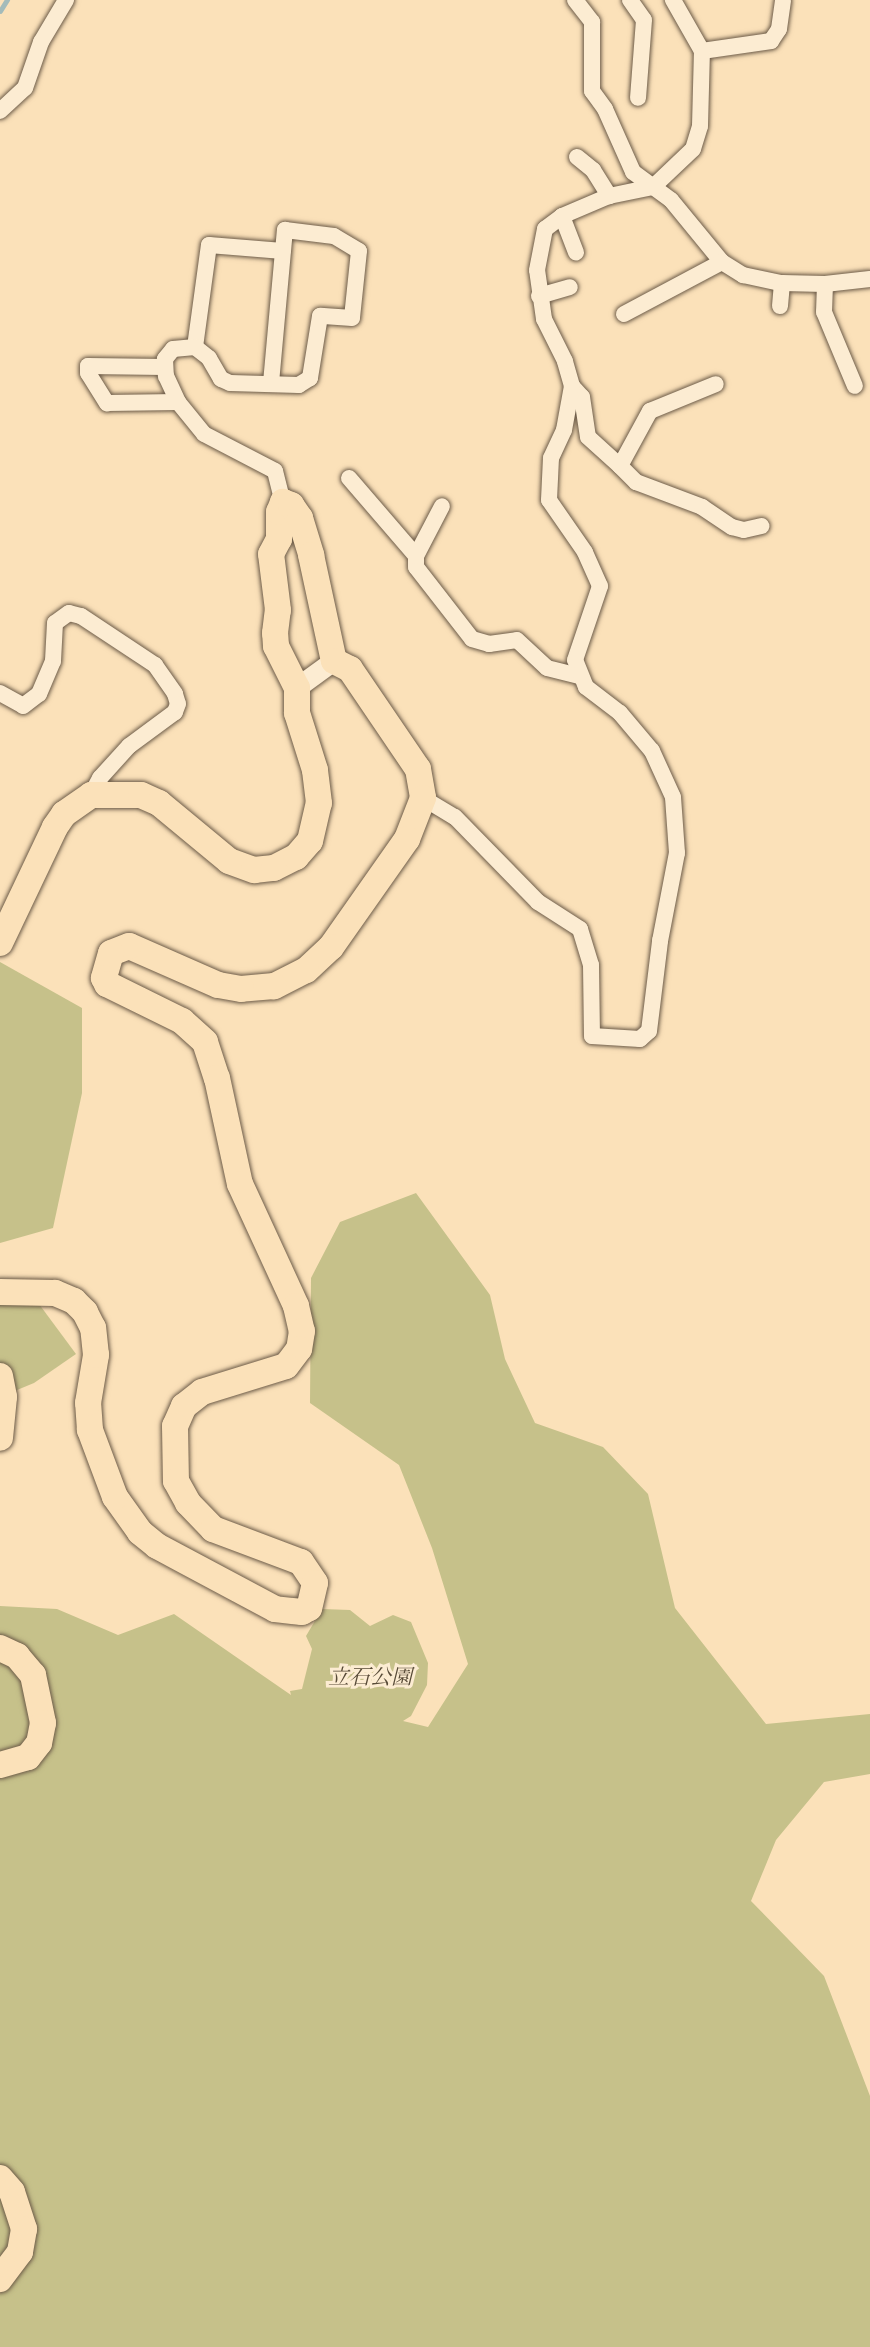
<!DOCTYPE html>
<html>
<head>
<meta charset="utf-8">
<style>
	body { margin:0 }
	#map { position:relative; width:870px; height:2347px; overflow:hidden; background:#fbe1b9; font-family:"Gentium Book Plus","Noto Serif JP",serif }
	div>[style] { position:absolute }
	.green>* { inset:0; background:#c6c18a }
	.stream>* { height:4.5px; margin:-2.25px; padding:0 2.25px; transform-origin:2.25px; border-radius:2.25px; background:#a4bbba }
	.roads { filter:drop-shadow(0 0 2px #6c5b48) drop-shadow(0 0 2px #6c5b48) }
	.minor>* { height:16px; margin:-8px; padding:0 8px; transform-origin:8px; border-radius:8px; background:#fcecd2 }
	.tertiary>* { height:20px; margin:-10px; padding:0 10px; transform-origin:10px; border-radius:10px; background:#fcecd2 }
	.primary>* { height:26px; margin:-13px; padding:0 13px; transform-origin:13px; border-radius:13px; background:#fbe1b9 }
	span { translate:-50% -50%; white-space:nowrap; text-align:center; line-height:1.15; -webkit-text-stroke:6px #fcecd2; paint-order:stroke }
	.park-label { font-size:21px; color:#584b38; font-style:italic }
</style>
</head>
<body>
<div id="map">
	<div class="green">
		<div style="clip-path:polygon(0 962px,82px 1008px,82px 1093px,53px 1228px,0 1243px)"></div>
		<div style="clip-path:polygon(416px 1193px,490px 1295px,505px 1359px,535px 1423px,603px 1447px,648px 1494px,675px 1608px,766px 1724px,870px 1714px,870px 1774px,824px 1782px,776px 1840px,751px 1901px,824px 1976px,870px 2096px,870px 2347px,0 2347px,0 1606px,57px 1609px,118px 1635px,174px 1614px,291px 1695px,290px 1691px,302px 1689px,312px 1649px,306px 1636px,322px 1609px,350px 1610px,370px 1626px,393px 1615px,411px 1622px,428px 1663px,427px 1685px,411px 1716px,403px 1721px,428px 1727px,468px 1664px,432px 1548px,399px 1465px,310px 1403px,311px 1278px,340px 1222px)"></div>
		<div style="clip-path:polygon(0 1299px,39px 1304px,76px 1354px,34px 1383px,0 1397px)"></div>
	</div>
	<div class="stream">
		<div style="left:0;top:11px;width:13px;rotate:-58deg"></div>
	</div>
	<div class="roads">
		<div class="minor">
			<div style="left:575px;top:0;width:28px;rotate:52deg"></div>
			<div style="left:592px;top:22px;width:69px;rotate:90deg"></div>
			<div style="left:592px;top:91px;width:22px;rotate:54deg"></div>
			<div style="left:605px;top:109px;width:69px;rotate:66deg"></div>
			<div style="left:633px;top:172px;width:47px;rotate:36.4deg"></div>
			<div style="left:671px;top:200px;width:80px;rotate:50.6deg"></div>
			<div style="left:722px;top:262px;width:25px;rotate:32deg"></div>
			<div style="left:743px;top:275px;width:40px;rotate:12deg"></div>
			<div style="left:782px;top:283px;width:43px;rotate:1.3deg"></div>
			<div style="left:825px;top:284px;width:45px;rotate:-6.3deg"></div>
			<div style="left:630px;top:0;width:24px;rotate:55deg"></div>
			<div style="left:644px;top:20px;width:78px;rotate:94.4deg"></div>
			<div style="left:702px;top:51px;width:70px;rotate:-8.2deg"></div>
			<div style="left:771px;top:41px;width:14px;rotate:-56deg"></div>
			<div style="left:779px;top:29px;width:29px;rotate:-82deg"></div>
			<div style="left:0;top:111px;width:34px;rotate:-43deg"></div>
			<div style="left:25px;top:88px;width:49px;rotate:-70.8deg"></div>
			<div style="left:41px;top:42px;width:49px;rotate:-59.2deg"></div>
			<div style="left:577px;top:157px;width:21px;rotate:39deg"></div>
			<div style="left:593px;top:170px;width:31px;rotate:58deg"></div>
			<div style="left:562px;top:216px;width:39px;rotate:69deg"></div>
			<div style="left:825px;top:284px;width:28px;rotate:92deg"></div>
			<div style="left:824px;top:312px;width:80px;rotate:67.3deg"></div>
			<div style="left:539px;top:296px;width:32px;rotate:-16deg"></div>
			<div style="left:780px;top:306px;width:23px;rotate:-85deg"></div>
			<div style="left:624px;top:314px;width:111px;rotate:-28deg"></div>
			<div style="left:195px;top:347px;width:103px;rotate:-82.2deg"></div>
			<div style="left:209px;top:245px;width:74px;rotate:4.6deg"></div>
			<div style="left:164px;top:367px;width:76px;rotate:-179.2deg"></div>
			<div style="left:88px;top:366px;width:7px;rotate:90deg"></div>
			<div style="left:88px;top:373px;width:36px;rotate:58deg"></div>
			<div style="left:107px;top:403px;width:71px;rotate:-0.8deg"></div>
			<div style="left:271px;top:383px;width:154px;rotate:-84.8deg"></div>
			<div style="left:285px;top:230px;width:49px;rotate:7deg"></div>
			<div style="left:334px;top:236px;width:29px;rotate:31deg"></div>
			<div style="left:359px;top:251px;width:67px;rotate:96deg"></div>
			<div style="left:352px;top:318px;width:32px;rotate:-176deg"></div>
			<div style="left:320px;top:316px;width:63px;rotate:99.2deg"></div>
			<div style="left:310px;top:378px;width:13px;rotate:148deg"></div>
			<div style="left:299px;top:385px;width:69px;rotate:-178.3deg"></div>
			<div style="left:230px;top:383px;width:10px;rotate:-156deg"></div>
			<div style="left:221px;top:379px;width:24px;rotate:-120deg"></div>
			<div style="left:209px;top:358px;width:18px;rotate:-142deg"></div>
			<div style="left:195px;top:347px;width:22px;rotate:175deg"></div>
			<div style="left:173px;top:349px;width:13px;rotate:129deg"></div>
			<div style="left:165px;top:359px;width:17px;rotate:87deg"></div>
			<div style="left:166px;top:376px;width:29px;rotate:65deg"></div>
			<div style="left:178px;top:402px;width:41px;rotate:50.9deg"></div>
			<div style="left:204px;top:434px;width:80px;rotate:27.5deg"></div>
			<div style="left:275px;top:471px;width:32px;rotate:76deg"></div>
			<div style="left:572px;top:386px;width:15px;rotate:48deg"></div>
			<div style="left:582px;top:397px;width:40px;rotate:81.5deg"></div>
			<div style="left:588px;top:437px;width:43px;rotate:42.2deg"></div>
			<div style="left:620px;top:466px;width:63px;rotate:-61.4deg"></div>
			<div style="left:650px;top:411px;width:71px;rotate:-22.2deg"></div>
			<div style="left:620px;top:466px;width:23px;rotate:45deg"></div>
			<div style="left:636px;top:482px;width:71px;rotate:20.7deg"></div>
			<div style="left:702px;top:507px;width:36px;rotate:34deg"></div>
			<div style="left:732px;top:527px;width:12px;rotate:14deg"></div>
			<div style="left:744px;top:530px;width:18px;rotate:-13deg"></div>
			<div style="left:349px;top:478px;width:103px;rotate:49.3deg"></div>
			<div style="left:416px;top:556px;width:11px;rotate:90deg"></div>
			<div style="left:416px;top:567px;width:91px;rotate:52.1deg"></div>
			<div style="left:472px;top:639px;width:18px;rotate:16deg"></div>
			<div style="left:489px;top:644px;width:28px;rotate:-8deg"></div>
			<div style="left:517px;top:640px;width:41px;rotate:43deg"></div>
			<div style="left:547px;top:668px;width:33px;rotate:14deg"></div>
			<div style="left:416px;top:556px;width:56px;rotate:-62.5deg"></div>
			<div style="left:0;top:693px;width:26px;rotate:29deg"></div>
			<div style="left:23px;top:706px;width:20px;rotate:-37deg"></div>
			<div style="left:39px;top:694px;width:36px;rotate:-67deg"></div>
			<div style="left:53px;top:661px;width:38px;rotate:-87deg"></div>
			<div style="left:55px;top:623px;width:17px;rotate:-36deg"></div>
			<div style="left:69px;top:613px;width:12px;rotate:14deg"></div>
			<div style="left:81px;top:616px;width:89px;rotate:33.5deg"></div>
			<div style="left:155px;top:665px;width:35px;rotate:55deg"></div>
			<div style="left:175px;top:694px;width:10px;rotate:73deg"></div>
			<div style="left:178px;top:704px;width:9px;rotate:111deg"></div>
			<div style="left:175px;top:712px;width:57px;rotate:143.5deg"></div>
			<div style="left:129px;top:746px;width:43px;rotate:132.2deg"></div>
			<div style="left:100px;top:778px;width:19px;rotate:118deg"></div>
			<div style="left:423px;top:798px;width:37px;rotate:31deg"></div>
			<div style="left:455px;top:817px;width:119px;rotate:45.7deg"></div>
			<div style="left:538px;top:902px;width:50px;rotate:32.7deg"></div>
			<div style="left:580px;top:929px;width:38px;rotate:73deg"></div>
			<div style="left:591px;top:965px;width:71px;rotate:89.2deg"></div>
			<div style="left:592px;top:1036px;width:48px;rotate:3.6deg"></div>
			<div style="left:640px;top:1039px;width:12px;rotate:-42deg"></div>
			<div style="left:649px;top:1031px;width:91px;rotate:-83deg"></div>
			<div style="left:660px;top:941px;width:90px;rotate:-79.1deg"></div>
			<div style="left:677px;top:853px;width:56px;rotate:-94.1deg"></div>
			<div style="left:673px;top:797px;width:51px;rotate:-114.5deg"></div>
			<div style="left:652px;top:751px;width:50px;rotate:-130.1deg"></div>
			<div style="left:620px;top:713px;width:43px;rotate:-142.6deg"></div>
			<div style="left:586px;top:687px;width:29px;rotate:-112deg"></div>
			<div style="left:575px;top:660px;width:78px;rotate:-71.3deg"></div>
			<div style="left:600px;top:586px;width:37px;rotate:-114deg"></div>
			<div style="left:585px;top:552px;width:63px;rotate:-124.7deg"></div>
			<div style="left:549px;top:500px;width:42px;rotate:-87.3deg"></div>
			<div style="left:551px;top:458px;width:31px;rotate:-65deg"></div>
			<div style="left:564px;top:430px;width:45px;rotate:-79.7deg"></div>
			<div style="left:572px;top:386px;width:26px;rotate:-106deg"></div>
			<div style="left:565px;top:361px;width:47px;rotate:-116.6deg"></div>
			<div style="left:544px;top:319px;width:49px;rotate:-98.1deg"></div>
			<div style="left:537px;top:270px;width:42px;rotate:-79deg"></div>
			<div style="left:545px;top:229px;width:21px;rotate:-37deg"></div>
			<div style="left:562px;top:216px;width:51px;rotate:-23.1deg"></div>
			<div style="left:609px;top:196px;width:45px;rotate:-11.6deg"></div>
			<div style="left:653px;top:187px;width:55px;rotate:-43.5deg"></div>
			<div style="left:693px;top:149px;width:24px;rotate:-73deg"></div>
			<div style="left:700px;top:126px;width:75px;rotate:-88.5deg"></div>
			<div style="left:702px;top:51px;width:59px;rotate:-119.6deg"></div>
		</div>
		<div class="tertiary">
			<div style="left:297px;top:688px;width:46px;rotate:-36.1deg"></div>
		</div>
		<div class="primary">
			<div style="left:0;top:943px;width:128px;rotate:-64.6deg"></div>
			<div style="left:55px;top:827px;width:16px;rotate:-55deg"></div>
			<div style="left:64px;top:814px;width:33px;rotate:-35deg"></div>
			<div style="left:91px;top:795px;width:50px"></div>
			<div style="left:141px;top:795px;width:20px;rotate:24deg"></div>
			<div style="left:159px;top:803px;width:91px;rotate:39.6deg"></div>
			<div style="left:229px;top:861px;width:27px;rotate:20deg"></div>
			<div style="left:254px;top:870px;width:20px;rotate:-6deg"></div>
			<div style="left:274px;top:868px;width:25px;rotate:-27deg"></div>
			<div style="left:296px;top:857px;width:21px;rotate:-49deg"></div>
			<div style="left:310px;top:841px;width:39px;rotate:-77deg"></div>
			<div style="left:319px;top:803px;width:33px;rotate:-97deg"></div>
			<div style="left:315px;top:770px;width:60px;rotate:-107.5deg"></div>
			<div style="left:297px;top:713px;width:25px;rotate:-90deg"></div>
			<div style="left:297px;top:688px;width:47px;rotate:-116.6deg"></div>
			<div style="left:276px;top:646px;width:13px;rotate:-94deg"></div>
			<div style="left:275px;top:633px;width:23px;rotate:-83deg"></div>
			<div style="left:278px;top:610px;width:56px;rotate:-97.1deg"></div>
			<div style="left:271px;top:554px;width:17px;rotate:-62deg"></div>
			<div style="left:279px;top:539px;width:27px;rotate:-90deg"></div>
			<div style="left:279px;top:512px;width:11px;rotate:-68deg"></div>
			<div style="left:283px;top:502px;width:9px;rotate:21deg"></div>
			<div style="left:291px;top:505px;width:16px;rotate:55deg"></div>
			<div style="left:300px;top:518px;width:39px;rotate:73deg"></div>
			<div style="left:311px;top:555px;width:108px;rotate:77.8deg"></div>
			<div style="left:334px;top:661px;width:18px;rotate:27deg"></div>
			<div style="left:350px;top:669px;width:121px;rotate:55.8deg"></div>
			<div style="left:418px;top:769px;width:29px;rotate:80deg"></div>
			<div style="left:423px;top:798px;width:44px;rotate:111.3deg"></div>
			<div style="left:407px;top:839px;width:132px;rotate:125.1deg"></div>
			<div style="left:331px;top:947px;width:34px;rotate:137deg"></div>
			<div style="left:306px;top:970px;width:36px;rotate:153deg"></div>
			<div style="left:274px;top:986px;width:33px;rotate:175deg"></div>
			<div style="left:241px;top:989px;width:23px;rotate:-170deg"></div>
			<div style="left:218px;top:985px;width:97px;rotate:-156.3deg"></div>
			<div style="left:129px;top:946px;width:19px;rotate:159deg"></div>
			<div style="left:111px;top:953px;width:26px;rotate:106deg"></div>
			<div style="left:104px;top:978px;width:7px;rotate:63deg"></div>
			<div style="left:107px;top:984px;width:84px;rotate:26.3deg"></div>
			<div style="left:182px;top:1021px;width:31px;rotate:42deg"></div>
			<div style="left:205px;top:1042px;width:38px;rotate:72deg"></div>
			<div style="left:217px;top:1078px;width:108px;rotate:77.8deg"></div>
			<div style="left:240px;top:1184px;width:134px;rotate:65.3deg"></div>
			<div style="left:296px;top:1306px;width:26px;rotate:77deg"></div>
			<div style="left:302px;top:1331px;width:18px;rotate:99deg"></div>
			<div style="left:299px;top:1349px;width:21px;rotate:127deg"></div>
			<div style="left:286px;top:1366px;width:88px;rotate:162.8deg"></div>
			<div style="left:202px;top:1392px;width:23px;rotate:142deg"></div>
			<div style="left:184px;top:1406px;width:22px;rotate:114deg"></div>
			<div style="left:175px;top:1426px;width:55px;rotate:89deg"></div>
			<div style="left:176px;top:1481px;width:25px;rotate:61deg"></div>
			<div style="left:188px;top:1503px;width:36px;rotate:46deg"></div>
			<div style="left:213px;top:1529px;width:94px;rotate:20.6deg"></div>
			<div style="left:301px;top:1562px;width:25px;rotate:56deg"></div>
			<div style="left:315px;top:1583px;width:26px;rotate:103deg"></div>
			<div style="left:309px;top:1608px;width:8px;rotate:150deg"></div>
			<div style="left:302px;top:1612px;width:27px;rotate:-174deg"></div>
			<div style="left:275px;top:1609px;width:134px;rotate:-151.9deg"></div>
			<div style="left:157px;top:1546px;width:22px;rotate:-141deg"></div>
			<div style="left:140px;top:1532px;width:43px;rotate:-125.5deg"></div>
			<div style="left:115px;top:1497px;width:72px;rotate:-110.5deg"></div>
			<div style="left:90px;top:1430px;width:27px;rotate:-94deg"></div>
			<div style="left:88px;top:1403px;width:49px;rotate:-80.5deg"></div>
			<div style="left:96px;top:1355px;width:27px;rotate:-96deg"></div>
			<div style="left:93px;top:1328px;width:18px;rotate:-117deg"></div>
			<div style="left:85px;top:1312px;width:16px;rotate:-135deg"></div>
			<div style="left:74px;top:1301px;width:21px;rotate:-157deg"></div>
			<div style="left:55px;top:1293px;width:55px;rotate:-179deg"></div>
			<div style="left:0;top:1376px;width:21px;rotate:79deg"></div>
			<div style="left:4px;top:1397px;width:41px;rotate:95.6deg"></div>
			<div style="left:0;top:1648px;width:19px;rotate:25deg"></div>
			<div style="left:17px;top:1656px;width:25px;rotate:50deg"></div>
			<div style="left:33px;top:1675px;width:49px;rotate:78.2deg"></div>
			<div style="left:43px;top:1723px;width:20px;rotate:101deg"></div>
			<div style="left:39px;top:1743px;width:18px;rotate:128deg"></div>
			<div style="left:28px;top:1757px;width:29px;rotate:164deg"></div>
			<div style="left:0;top:2178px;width:18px;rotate:49deg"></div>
			<div style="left:12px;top:2192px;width:39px;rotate:72deg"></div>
			<div style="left:24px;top:2229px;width:23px;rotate:100deg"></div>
			<div style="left:20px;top:2252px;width:34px;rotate:127deg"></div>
		</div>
	</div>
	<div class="park-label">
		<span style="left:370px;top:1677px">立石公園</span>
	</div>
</div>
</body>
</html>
